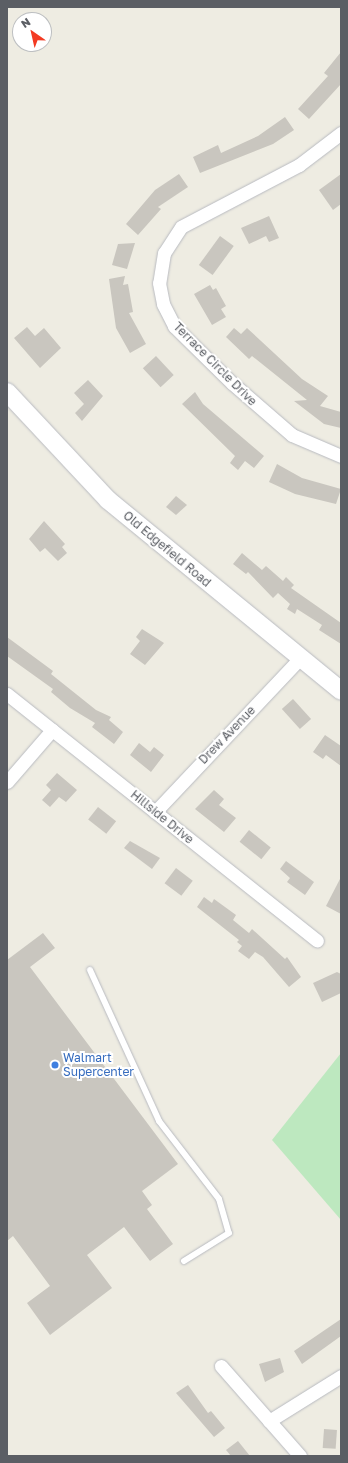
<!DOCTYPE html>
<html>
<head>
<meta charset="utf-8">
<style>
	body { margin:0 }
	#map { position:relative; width:348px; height:1463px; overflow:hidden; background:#eeece2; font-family:"Golos Text",sans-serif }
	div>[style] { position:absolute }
	.green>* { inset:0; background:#bde8bf }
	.building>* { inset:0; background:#c9c6bf; transform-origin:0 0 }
	.roads { filter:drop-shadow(0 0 1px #b8bac0) drop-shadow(0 0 1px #b8bac0) }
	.lane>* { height:6px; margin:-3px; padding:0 3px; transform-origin:3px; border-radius:3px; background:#fff }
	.street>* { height:13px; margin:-6.5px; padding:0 6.5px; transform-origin:6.5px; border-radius:6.5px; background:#fff }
	.secondary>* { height:18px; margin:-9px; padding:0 9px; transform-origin:9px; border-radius:9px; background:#fff }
	.dots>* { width:11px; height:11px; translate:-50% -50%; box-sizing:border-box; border:2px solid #fff; border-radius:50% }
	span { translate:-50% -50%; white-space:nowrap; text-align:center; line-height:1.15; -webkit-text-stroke:4px #fff; paint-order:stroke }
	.street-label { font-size:12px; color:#5b5e64 }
	.shop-label { font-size:12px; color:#366cbe }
	.left { translate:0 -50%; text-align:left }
	.frame { position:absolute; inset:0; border:8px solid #5b5e64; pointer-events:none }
	.north { position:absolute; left:12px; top:12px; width:40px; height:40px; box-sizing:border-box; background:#fff; border:1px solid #bdbfc1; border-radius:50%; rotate:326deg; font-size:11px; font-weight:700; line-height:16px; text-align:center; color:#5b5e64 }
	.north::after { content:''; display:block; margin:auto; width:14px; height:18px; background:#f33b23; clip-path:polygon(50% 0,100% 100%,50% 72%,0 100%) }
</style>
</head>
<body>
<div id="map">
	<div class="green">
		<div style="clip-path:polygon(341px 1053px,341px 1220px,272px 1140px)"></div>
	</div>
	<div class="building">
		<div style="clip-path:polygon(341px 52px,341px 84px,309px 119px,298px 109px,328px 76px,324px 73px)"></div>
		<div style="clip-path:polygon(285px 117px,294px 130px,273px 144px,200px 173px,193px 157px,218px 145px,221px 153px,258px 136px)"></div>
		<div style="clip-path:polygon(179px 174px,188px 187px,158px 207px,161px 209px,138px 235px,126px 224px,155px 190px)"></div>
		<div style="clip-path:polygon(341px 174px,341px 204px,333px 210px,319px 190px)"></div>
		<div style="clip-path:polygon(269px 216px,279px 238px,269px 242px,266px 236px,249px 244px,241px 228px)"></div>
		<div style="left:220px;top:236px;width:17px;height:36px;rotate:36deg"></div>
		<div style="clip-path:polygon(135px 243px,127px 269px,112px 265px,118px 244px)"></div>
		<div style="clip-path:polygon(125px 276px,123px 285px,128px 284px,133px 312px,129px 313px,146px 344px,130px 353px,116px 328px,109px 279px)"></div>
		<div style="clip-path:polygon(210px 285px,213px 290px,216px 288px,226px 306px,221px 309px,226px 317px,212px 325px,194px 294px)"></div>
		<div style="clip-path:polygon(27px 327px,35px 336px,44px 328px,61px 348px,40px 368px,14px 338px)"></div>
		<div style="clip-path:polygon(234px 328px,241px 334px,247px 328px,302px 379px,328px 396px,320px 406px,341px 412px,341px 428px,324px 424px,294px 401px,307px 400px,252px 356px,249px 359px,226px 337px)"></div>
		<div style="left:156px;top:356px;width:26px;height:18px;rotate:47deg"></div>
		<div style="clip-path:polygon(88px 380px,103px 396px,82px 421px,75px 413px,84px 404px,74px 393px)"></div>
		<div style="clip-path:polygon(195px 392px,203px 404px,264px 456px,254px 468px,245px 461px,238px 470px,230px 463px,235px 456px,182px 404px)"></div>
		<div style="clip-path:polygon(277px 464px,302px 478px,341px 489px,336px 504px,295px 494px,269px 482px)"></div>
		<div style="clip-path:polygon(176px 496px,187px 505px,176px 515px,166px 507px)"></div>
		<div style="clip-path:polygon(44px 521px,65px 544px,62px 547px,67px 553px,58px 561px,45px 548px,40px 552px,29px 539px)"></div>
		<div style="clip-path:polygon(242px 553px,262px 570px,266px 566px,283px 581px,286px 577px,294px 585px,291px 588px,341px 623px,341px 644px,319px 630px,322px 625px,297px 609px,295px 614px,287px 609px,290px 604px,278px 593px,273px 598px,248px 572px,246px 574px,233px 564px)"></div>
		<div style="clip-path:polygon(142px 629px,164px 643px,145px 665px,130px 654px,140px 641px,136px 637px)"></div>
		<div style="clip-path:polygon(7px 637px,53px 671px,51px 674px,96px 710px,111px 717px,109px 720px,123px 732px,114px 744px,92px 727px,95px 723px,70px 708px,51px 692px,53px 689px,7px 656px)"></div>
		<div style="left:293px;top:699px;width:27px;height:15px;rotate:48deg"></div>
		<div style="clip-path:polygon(325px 735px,341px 746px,341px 766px,326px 755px,323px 759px,313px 752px)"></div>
		<div style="clip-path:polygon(139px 743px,150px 752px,154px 747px,164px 755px,151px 772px,130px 755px)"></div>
		<div style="clip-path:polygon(57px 773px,77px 790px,66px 802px,59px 797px,50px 807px,42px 800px,51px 790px,46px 785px)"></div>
		<div style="clip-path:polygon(214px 790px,224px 799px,219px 805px,236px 818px,224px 832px,195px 809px)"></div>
		<div style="left:98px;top:807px;width:23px;height:16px;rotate:38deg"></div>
		<div style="left:249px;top:830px;width:28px;height:15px;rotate:39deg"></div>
		<div style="clip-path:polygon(130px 841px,160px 858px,152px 869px,124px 848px)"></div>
		<div style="clip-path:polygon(286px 861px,314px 882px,305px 895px,287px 882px,290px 878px,280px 869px)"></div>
		<div style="left:176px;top:868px;width:21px;height:19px;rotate:37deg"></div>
		<div style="clip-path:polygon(341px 877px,341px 914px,326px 906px)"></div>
		<div style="clip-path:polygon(204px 897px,212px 903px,214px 899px,236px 915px,233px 920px,249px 933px,252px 929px,285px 959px,287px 957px,301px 977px,289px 987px,263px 957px,255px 952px,249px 959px,238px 951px,242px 946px,237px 942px,239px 940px,197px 907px)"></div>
		<div style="clip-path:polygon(43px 933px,55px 948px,30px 967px,178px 1164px,142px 1191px,152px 1205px,147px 1209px,173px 1244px,150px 1261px,124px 1227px,87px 1255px,112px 1288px,50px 1335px,27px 1303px,50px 1286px,13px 1236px,7px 1241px,7px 960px)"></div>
		<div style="clip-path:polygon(337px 972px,341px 974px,341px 993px,322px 1002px,313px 983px)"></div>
		<div style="clip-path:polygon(341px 1319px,341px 1336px,302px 1364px,294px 1351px)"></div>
		<div style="clip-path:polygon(280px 1358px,284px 1372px,265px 1382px,259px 1364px)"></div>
		<div style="clip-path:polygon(188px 1385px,208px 1413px,211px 1411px,225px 1428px,214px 1437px,176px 1393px)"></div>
		<div style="left:324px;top:1429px;width:13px;height:19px;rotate:4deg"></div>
		<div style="clip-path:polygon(238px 1441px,250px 1456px,231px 1456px,226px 1450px)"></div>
	</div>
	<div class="roads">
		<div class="lane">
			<div style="left:90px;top:970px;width:166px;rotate:65.4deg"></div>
			<div style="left:159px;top:1121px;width:98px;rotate:52.4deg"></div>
			<div style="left:219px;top:1199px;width:35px;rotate:74deg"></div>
			<div style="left:229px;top:1233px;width:53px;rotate:148.1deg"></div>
		</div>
		<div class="street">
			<div style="left:341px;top:133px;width:53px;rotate:142.7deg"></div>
			<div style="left:299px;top:165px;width:133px;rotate:152.3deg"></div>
			<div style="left:181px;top:227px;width:31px;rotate:123deg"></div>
			<div style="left:164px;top:253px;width:30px;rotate:99deg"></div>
			<div style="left:159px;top:283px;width:21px;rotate:79deg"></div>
			<div style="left:163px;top:304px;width:25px;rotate:63deg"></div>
			<div style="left:174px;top:326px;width:81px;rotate:44.5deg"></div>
			<div style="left:232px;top:383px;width:79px;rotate:40.9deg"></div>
			<div style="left:292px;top:435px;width:53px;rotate:23.2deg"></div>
			<div style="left:7px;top:694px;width:396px;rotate:38.5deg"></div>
			<div style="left:7px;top:782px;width:69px;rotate:-49.1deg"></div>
			<div style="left:155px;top:812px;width:210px;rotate:-46.7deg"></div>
			<div style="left:221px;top:1366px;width:120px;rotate:48.7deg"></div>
			<div style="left:269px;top:1421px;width:85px;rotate:-32deg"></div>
		</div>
		<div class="secondary">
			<div style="left:7px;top:392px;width:148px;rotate:46.9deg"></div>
			<div style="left:108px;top:500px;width:301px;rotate:39.3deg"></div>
		</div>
	</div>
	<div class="dots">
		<div style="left:55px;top:1065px;background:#3f7fe0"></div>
	</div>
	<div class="street-label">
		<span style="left:215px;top:364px;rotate:45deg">Terrace Circle Drive</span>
		<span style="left:167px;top:549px;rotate:40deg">Old Edgefield Road</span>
		<span style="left:227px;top:735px;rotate:-46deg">Drew Avenue</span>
		<span style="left:162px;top:817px;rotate:39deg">Hillside Drive</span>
	</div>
	<div class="shop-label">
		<span class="left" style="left:63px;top:1065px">Walmart<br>Supercenter</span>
	</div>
	<div class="frame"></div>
	<div class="north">N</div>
</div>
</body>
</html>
